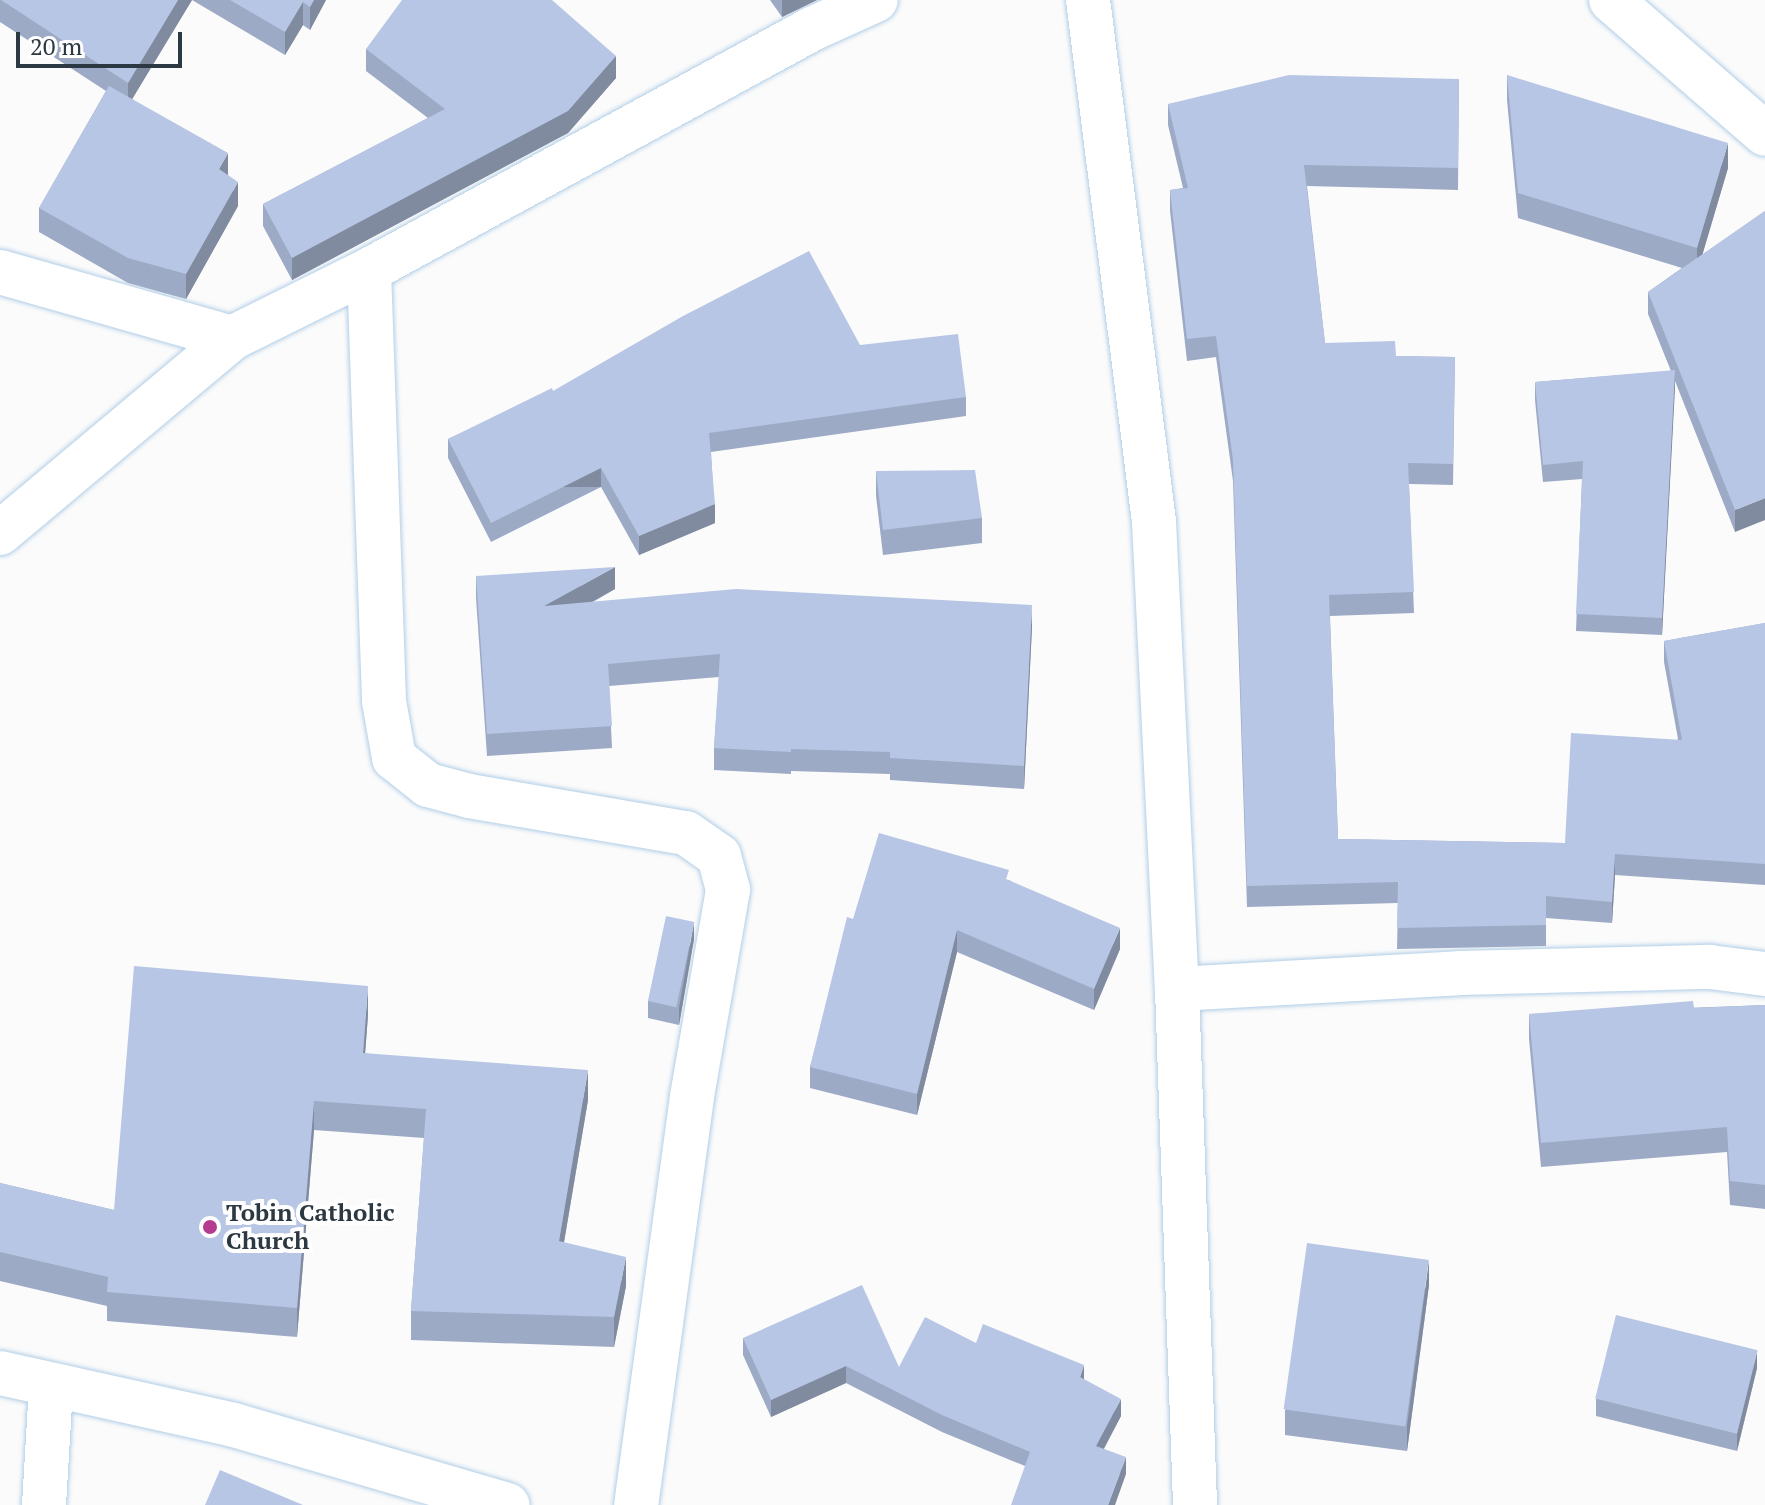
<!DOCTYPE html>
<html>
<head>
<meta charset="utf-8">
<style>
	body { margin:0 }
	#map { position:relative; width:1765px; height:1505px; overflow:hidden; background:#fbfbfb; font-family:"PT Serif",serif }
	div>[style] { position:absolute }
	.roads { filter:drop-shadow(0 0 2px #b1cee7) drop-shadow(0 0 2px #b1cee7) }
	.street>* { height:44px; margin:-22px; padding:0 22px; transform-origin:22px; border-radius:22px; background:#fff }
	.secondary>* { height:44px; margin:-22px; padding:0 22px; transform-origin:22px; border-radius:22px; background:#fff }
	.wall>* { inset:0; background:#9daac5 }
	.shaded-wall>* { inset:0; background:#808ba0; transform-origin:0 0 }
	.building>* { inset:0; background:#b7c6e5; transform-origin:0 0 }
	.dots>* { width:22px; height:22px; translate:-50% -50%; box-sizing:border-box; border:4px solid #fff; border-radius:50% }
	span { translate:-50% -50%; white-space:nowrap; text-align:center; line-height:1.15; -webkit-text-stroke:8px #fff; paint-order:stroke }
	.poi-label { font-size:24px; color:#2c3842; font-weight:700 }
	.left { translate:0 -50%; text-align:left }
	.scale { position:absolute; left:16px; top:32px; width:166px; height:36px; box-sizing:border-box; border:4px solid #2c3842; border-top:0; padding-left:10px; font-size:24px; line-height:28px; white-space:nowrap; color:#2c3842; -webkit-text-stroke:6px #fff; paint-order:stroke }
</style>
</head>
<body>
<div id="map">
	<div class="roads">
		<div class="street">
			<div style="left:1088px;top:0;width:526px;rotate:82.79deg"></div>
			<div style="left:1154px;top:522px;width:468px;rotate:87.2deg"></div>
			<div style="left:1177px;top:989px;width:516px;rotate:88deg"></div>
			<div style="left:369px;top:270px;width:431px;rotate:88deg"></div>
			<div style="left:384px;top:701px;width:58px;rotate:80deg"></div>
			<div style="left:394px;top:758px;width:43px;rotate:38.5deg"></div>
			<div style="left:428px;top:785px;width:42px;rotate:15deg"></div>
			<div style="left:469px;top:796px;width:220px;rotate:9.7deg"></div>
			<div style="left:686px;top:833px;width:40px;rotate:34.9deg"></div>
			<div style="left:719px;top:856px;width:35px;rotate:75deg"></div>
			<div style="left:728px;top:890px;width:210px;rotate:99.9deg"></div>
			<div style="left:692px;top:1097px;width:412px;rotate:97.8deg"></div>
			<div style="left:0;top:272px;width:241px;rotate:15.9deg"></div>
			<div style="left:1177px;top:989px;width:282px;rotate:-3.2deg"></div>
			<div style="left:1459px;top:973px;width:251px;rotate:-1.4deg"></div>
			<div style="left:1710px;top:967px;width:55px;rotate:7.3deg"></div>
			<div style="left:0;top:1373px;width:240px;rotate:12.5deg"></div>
			<div style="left:234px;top:1425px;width:285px;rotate:16.3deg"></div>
			<div style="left:44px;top:1505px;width:119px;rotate:-86.6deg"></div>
		</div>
		<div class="secondary">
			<div style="left:1611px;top:0;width:204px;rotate:41deg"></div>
			<div style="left:0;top:533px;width:303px;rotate:-40deg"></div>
			<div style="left:232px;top:338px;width:153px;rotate:-26.4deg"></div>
			<div style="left:369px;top:270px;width:504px;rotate:-28.55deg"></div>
			<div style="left:812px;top:29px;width:70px;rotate:-24.4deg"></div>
		</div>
	</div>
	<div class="wall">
		<div style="clip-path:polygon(0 0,192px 0,132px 99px,228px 175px,238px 206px,186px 299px,128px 283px,39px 232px,39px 208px,106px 91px,0 22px)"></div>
		<div style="clip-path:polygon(192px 0,326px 0,310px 30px,303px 25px,285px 55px)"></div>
		<div style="clip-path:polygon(770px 0,817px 0,782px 17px)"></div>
		<div style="clip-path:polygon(366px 49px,616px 78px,568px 133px,292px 280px,263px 226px,263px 204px,428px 118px,366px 71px)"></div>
		<div style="clip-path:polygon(1507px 75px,1728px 168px,1702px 255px,1765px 211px,1735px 532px,1675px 381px,1662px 635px,1576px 631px,1582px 479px,1543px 482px,1535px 400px,1535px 382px,1671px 371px,1648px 314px,1648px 292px,1682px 268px,1518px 218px,1507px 100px)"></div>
		<div style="clip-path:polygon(1459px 79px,1458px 190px,1307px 186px,1325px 343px,1396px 356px,1455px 357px,1453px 485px,1409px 484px,1414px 613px,1330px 616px,1338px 839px,1565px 843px,1678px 739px,1664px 662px,1664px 641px,1765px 623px,1765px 885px,1615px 875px,1612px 923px,1546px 918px,1546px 946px,1397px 949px,1398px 903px,1247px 907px,1233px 481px,1216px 357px,1187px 361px,1170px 211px,1170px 190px,1183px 188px,1168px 125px,1168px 104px)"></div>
		<div style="clip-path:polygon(860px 345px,966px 397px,966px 416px,711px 452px,715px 523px,639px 555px,601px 487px,491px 542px,448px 458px,448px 439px,553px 391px)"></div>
		<div style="clip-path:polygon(876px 471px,982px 518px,982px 543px,883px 555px,876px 496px)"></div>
		<div style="clip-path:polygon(476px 576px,615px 589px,593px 602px,1032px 627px,1024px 789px,890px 780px,890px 774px,791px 771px,791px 774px,714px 770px,714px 748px,719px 677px,609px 686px,612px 748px,487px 756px,476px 598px)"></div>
		<div style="clip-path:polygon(1009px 880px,1120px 949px,1094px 1010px,957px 952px,917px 1115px,810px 1088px,810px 1067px,853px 919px)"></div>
		<div style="clip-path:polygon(694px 939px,679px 1025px,648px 1018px,648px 1001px)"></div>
		<div style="clip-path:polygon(1765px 1005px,1765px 1209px,1730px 1205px,1727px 1152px,1541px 1167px,1529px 1039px,1529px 1014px)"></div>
		<div style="clip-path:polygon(368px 1015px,365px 1053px,588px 1100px,564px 1243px,626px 1286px,614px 1347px,411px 1340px,411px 1311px,424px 1138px,314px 1130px,297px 1337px,107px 1321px,107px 1306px,0 1281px,0 1183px,114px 1210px)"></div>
		<div style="clip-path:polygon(1429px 1285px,1407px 1451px,1285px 1435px,1285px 1410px)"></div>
		<div style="clip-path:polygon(743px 1338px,899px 1367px,976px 1343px,1084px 1379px,1121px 1416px,1104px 1449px,1126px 1474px,1025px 1466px,942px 1432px,846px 1383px,771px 1417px,743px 1355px)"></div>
		<div style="clip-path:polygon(1757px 1368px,1737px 1451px,1596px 1416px,1596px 1399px)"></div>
	</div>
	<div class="shaded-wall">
		<div style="clip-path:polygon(178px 0,192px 0,128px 106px,128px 83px)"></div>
		<div style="clip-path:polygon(314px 0,326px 0,310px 30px,310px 7px)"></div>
		<div style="clip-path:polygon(782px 0,817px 0,782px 17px)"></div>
		<div style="clip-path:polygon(303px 2px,303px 25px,285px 55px,285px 32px)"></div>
		<div style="clip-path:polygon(616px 56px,616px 78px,568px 133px,292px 280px,292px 258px)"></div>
		<div style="clip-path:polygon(1728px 143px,1728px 168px,1697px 273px,1697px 248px)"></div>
		<div style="clip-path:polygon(228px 153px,228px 178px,219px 169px)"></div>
		<div style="clip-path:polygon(238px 182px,238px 206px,186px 299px,186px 274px)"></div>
		<div style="clip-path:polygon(1675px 370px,1675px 388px,1662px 635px,1662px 618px)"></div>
		<div style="left:601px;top:468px;width:19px;height:123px;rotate:90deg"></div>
		<div style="clip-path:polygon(1765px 498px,1765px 520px,1735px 532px,1735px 510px)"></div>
		<div style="clip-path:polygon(715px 504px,715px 523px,639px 555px,639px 536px)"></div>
		<div style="clip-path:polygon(615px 567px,615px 589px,544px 628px,544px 606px)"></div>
		<div style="clip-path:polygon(1032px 605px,1032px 627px,1024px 789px,1024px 766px)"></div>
		<div style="clip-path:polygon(1615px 854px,1615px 875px,1612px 923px,1612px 902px)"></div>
		<div style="clip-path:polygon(694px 922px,694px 939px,679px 1025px,679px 1008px)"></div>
		<div style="clip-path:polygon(1120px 928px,1120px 949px,1094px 1010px,1094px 989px)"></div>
		<div style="clip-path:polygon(957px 930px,957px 952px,917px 1115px,917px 1094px)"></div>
		<div style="clip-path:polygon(368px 986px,368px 1015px,363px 1082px,363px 1053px)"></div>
		<div style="clip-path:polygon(588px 1070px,588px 1100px,559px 1271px,559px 1241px)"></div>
		<div style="clip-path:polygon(314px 1101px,314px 1130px,297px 1337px,297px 1308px)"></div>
		<div style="clip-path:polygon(626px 1257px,626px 1286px,614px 1347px,614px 1317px)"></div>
		<div style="clip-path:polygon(1429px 1260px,1429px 1285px,1407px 1451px,1407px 1426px)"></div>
		<div style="clip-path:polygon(1757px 1351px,1757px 1368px,1737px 1451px,1737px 1434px)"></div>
		<div style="clip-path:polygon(1084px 1365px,1084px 1382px,1080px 1377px)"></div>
		<div style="clip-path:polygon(846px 1366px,846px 1383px,771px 1417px,771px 1400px)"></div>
		<div style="clip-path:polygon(1121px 1399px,1121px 1416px,1096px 1463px,1096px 1446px)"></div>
		<div style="clip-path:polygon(1126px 1457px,1126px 1474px,1115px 1505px,1108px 1505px)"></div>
	</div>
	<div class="building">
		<div style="clip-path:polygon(1px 0,178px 0,128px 83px)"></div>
		<div style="clip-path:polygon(230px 0,314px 0,310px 7px,303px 2px,285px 32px)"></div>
		<div style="clip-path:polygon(402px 0,552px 0,616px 56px,568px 111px,292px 258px,263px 204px,445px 109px,366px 49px)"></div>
		<div style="clip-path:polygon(1289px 75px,1459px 79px,1458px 168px,1304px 165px,1325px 343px,1395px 341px,1396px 356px,1455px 357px,1453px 464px,1408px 463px,1414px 592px,1329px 595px,1338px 839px,1565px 843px,1571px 733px,1682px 740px,1664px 641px,1765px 623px,1765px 864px,1615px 854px,1612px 902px,1546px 896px,1546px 925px,1397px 928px,1398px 882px,1247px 886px,1233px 460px,1216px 336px,1187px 339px,1170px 190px,1188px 188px,1168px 104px)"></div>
		<div style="clip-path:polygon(1507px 75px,1728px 143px,1697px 248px,1518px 193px)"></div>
		<div style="clip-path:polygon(109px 86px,228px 153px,219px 169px,238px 182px,186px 274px,128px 258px,39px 208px)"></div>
		<div style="clip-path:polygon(1765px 211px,1765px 498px,1735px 510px,1648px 292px)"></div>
		<div style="clip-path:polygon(809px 251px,860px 345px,958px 334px,966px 397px,709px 433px,715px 504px,639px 536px,601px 468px,491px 523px,448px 439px,552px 388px,553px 391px,683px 316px)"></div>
		<div style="clip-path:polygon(1675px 370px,1662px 618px,1576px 614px,1583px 461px,1543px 465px,1535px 382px)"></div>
		<div style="clip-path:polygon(975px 470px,982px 518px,883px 530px,876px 471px)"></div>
		<div style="clip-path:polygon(615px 567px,544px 606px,736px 589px,1032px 605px,1024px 766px,890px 758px,890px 752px,791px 749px,791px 752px,714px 748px,720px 654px,608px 664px,612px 726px,487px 734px,476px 576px)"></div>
		<div style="clip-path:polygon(879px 833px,1009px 870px,1006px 879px,1120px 928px,1094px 989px,957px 930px,917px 1094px,810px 1067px,847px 917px,853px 919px)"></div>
		<div style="left:666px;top:916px;width:29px;height:87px;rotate:12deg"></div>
		<div style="clip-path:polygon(134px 966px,368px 986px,363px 1053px,588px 1070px,559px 1241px,626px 1257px,614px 1317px,411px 1311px,426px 1109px,314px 1101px,297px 1308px,107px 1292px,108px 1277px,0 1252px,0 1183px,114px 1210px)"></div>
		<div style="clip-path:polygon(1693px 1001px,1694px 1008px,1765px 1005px,1765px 1185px,1730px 1181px,1727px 1127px,1541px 1143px,1529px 1014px)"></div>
		<div style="left:1307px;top:1243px;width:123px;height:168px;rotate:8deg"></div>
		<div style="clip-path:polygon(862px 1285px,899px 1367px,925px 1317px,976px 1343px,983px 1324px,1084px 1365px,1080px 1377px,1121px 1399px,1096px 1446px,1126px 1457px,1108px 1505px,1011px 1505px,1030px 1452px,942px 1415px,846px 1366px,771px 1400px,743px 1338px)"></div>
		<div style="left:1616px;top:1315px;width:146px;height:86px;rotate:14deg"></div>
		<div style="clip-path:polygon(220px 1470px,303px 1505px,205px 1505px)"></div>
	</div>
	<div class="dots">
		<div style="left:210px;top:1227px;background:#b43b8e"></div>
	</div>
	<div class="poi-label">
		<span class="left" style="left:226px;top:1227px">Tobin Catholic<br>Church</span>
	</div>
	<div class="scale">20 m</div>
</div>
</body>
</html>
